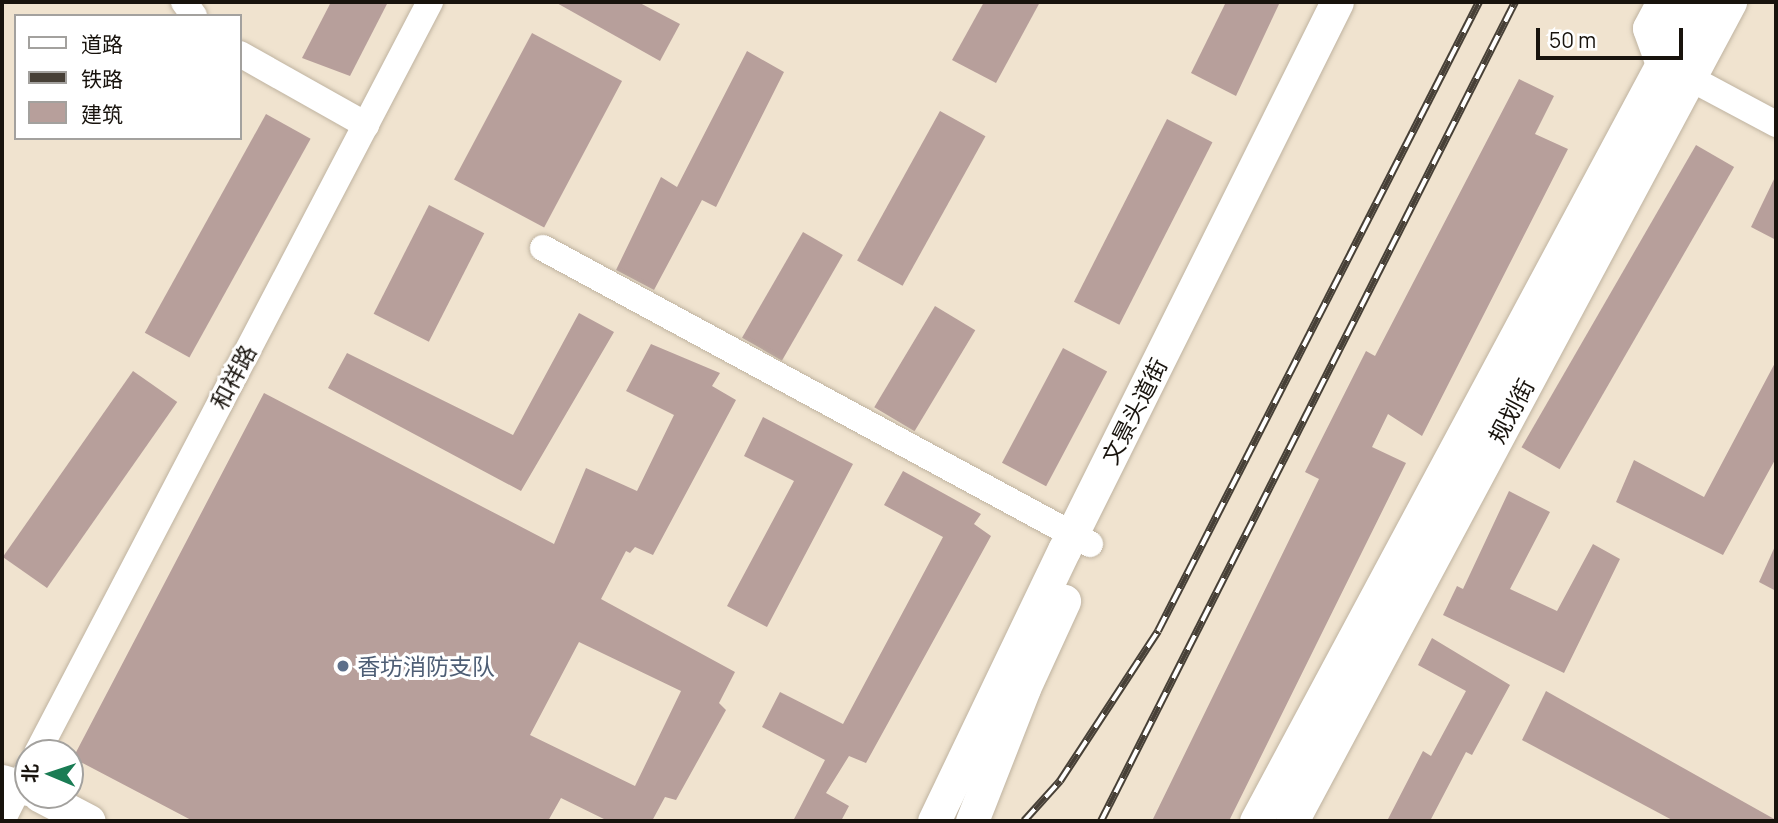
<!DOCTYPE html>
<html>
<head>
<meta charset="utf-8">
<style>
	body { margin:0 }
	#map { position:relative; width:1778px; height:823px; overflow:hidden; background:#f0e3cf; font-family:Manrope,"Noto Sans SC",sans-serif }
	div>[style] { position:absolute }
	.building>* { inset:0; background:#b79f9b; transform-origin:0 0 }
	.roads { filter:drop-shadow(0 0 2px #bfb3a0) drop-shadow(0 0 2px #bfb3a0) }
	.minor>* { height:26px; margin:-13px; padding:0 13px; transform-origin:13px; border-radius:13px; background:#fff }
	.major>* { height:33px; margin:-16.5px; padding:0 16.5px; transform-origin:16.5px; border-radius:16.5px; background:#fff }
	.rail>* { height:8px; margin-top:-4px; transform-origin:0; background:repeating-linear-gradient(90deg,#fff 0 16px,#474037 0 32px); box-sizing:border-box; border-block:2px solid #474037 }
	.dots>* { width:19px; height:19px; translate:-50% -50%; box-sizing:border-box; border:4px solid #fff; border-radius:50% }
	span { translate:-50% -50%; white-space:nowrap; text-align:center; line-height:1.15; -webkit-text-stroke:6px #fff; paint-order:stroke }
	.street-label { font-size:23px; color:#18130d }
	.service-label { font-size:23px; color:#4e5e75 }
	.left { translate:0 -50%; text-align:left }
	.frame { position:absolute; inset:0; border:4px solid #18130d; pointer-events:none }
	.legend { position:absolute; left:14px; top:14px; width:228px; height:126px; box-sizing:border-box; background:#fff; border:2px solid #a3a19e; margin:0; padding:9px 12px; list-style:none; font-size:21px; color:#18130d }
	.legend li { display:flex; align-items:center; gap:14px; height:35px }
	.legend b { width:35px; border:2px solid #a3a19e }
	.north { position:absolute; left:14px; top:739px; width:70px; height:70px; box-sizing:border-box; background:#fff; border:2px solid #a3a19e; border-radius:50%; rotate:272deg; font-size:19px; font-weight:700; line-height:28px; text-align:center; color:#18130d }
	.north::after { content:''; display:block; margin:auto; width:24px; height:32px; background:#1a7c54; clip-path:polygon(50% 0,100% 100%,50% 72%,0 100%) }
	.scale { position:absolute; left:1536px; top:28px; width:147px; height:32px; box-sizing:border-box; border:4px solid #18130d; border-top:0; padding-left:9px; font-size:21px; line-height:24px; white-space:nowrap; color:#18130d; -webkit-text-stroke:5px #fff; paint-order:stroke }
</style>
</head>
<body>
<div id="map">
	<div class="building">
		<div style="clip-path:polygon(331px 2px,388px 2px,350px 76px,302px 58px)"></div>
		<div style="clip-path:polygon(555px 2px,638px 2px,680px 24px,660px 61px)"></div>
		<div style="clip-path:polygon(984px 2px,1040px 2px,996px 83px,952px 60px)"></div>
		<div style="clip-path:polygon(1226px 2px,1280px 2px,1236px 96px,1191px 73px)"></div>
		<div style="left:532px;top:33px;width:102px;height:166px;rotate:28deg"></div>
		<div style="clip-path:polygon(747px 51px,784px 72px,716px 207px,702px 200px,654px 290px,616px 270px,661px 177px,677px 187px)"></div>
		<div style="clip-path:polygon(1519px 79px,1554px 96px,1535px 134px,1568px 149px,1422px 436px,1388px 414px,1372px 447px,1406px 463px,1229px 821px,1152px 821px,1319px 479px,1305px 472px,1366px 351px,1375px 356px)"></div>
		<div style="left:940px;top:111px;width:52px;height:171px;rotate:29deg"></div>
		<div style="left:266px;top:114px;width:51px;height:250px;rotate:29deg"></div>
		<div style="left:1167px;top:119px;width:51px;height:205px;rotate:27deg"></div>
		<div style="left:1696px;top:145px;width:44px;height:349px;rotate:30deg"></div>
		<div style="clip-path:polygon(1776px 175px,1776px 240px,1751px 227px)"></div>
		<div style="left:429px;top:205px;width:62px;height:122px;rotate:27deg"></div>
		<div style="left:803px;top:232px;width:46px;height:122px;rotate:30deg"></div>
		<div style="left:935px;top:306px;width:47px;height:118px;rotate:31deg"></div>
		<div style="clip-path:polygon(579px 313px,614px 332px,521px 491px,328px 388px,347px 353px,513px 435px)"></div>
		<div style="clip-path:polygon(evenodd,651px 344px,720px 373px,712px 386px,736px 400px,653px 555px,635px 547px,630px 553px,626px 551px,601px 599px,735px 672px,719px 703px,726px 710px,676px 800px,665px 797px,652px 821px,608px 821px,561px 798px,548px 821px,193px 821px,73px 758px,264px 393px,554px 544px,586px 468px,637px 491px,674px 415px,626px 391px,651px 344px,579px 642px,681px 691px,635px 786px,530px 735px,579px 642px)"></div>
		<div style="left:1063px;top:348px;width:50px;height:130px;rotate:28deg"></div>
		<div style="clip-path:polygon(1776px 361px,1776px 458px,1723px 555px,1616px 502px,1634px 460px,1704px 497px)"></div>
		<div style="left:133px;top:371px;width:54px;height:227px;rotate:35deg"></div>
		<div style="clip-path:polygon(763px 417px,853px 464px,767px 627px,727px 606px,794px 481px,744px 456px)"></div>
		<div style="clip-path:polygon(903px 471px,981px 514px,974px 524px,991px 536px,866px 763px,849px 756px,826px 793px,849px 806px,841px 821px,793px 821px,825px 760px,762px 727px,780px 692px,843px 724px,943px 537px,884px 505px)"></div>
		<div style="clip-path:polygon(1509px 491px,1550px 512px,1510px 589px,1557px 611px,1593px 544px,1620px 559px,1564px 673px,1443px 615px,1457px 586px,1463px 589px)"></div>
		<div style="clip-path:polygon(1776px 544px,1776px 591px,1759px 582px)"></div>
		<div style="clip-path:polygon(1432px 638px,1510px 685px,1472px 755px,1466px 752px,1430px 821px,1387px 821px,1423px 751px,1431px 756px,1466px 691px,1418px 665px)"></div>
		<div style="clip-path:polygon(1546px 691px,1776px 820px,1776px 821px,1674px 821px,1522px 740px)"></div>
	</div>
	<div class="roads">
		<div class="minor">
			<div style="left:184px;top:2px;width:17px;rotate:54deg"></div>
			<div style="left:240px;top:54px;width:145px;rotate:29.4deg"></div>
			<div style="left:1673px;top:69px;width:117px;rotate:28.1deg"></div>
			<div style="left:543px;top:248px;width:622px;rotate:28.42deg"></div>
			<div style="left:37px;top:753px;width:848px;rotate:-62.38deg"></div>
			<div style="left:2px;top:821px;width:58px;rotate:-63.4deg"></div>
		</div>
		<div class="major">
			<div style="left:1662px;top:64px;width:71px;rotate:-61.3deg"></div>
			<div style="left:2px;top:781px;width:27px;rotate:17deg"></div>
			<div style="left:39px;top:795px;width:56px;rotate:27.5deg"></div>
			<div style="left:934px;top:821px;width:301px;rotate:-64.4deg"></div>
			<div style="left:1064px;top:550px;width:612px;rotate:-63.52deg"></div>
			<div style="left:972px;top:821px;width:143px;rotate:-68.6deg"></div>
			<div style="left:1024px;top:688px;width:96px;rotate:-65.3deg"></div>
			<div style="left:1256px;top:821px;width:859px;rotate:-61.79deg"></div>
			<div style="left:1662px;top:64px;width:38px;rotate:-110deg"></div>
			<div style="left:1649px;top:28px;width:30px;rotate:-62deg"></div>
			<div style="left:1292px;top:821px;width:929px;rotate:-61.86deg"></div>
		</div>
	</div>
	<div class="rail">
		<div style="left:1024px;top:821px;width:54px;rotate:-48deg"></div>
		<div style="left:1060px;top:781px;width:179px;rotate:-56.8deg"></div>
		<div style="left:1158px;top:631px;width:706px;rotate:-62.96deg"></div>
		<div style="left:1101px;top:821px;width:918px;rotate:-63.18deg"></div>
	</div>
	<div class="dots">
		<div style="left:343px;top:666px;background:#5c6f8a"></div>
	</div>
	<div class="street-label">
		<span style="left:233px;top:377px;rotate:-62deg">和祥路</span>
		<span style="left:1134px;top:411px;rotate:-63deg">文景头道街</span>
		<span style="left:1511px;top:411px;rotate:-62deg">规划街</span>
	</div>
	<div class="service-label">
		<span class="left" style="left:357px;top:666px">香坊消防支队</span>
	</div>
	<div class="frame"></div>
	<ul class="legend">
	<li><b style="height:9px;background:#fff"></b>道路</li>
	<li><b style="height:9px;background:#474037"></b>铁路</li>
	<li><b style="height:19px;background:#b79f9b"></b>建筑</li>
	</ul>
	<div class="north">北</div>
	<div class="scale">50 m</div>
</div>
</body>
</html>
